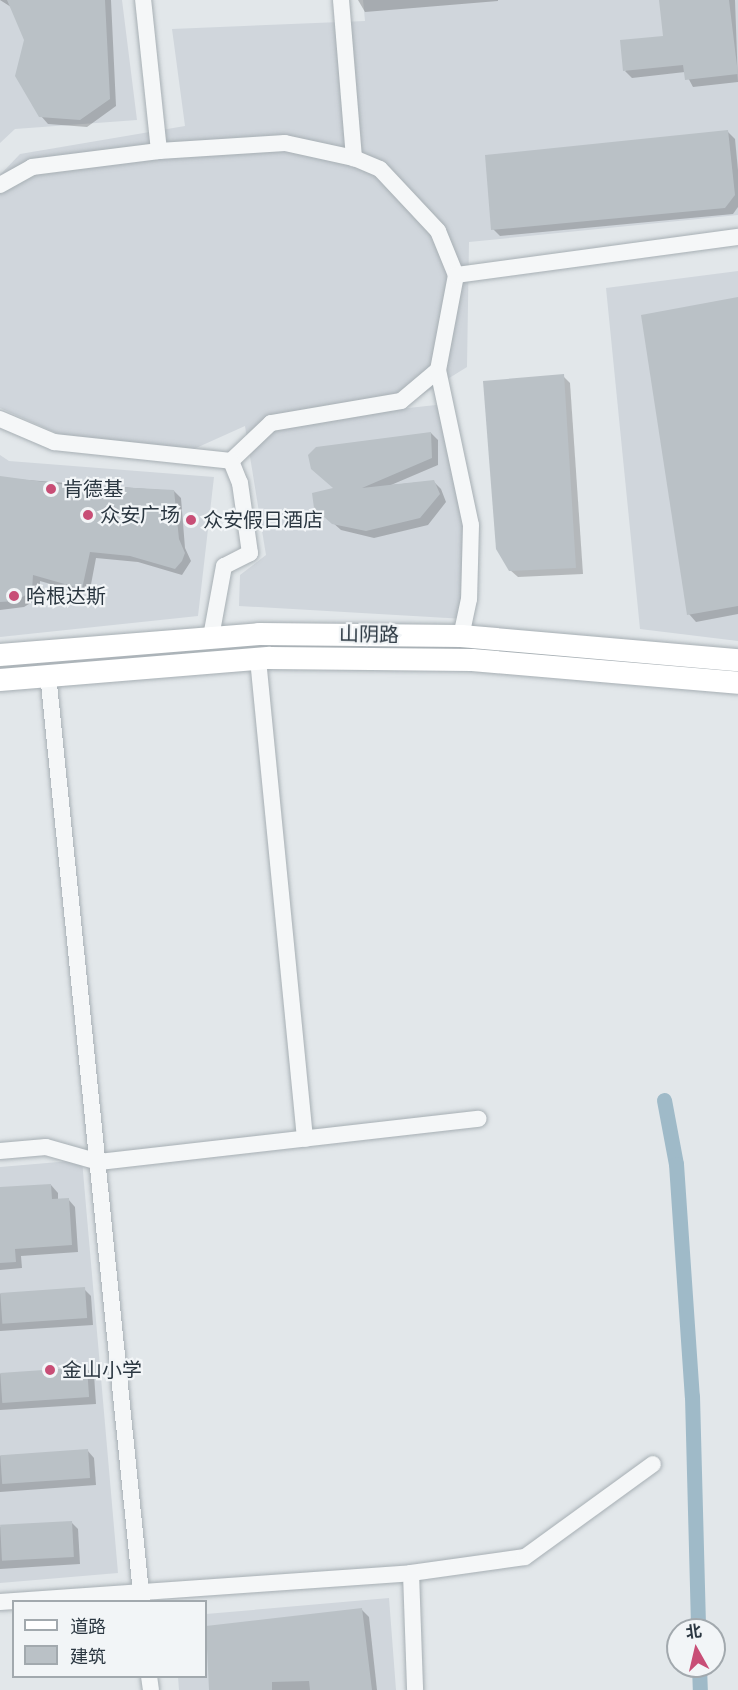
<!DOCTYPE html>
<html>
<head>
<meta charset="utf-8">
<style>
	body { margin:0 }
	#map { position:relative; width:738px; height:1690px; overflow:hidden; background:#e2e7ea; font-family:Arial,"Noto Sans SC",sans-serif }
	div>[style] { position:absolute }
	.built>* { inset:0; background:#d0d6dc }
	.shadow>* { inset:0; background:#0003 }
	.canal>* { height:15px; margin:-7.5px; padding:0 7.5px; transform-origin:7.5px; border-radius:7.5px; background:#9fbac8 }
	.building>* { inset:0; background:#bac1c6; transform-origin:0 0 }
	.roads { filter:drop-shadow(0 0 2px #a7afb4) drop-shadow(0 0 2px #a7afb4) }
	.minor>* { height:16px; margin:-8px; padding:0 8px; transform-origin:8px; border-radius:8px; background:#f5f7f8 }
	.secondary>* { height:22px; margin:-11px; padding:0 11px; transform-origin:11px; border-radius:11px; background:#fff }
	.dots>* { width:16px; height:16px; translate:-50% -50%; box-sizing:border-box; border:3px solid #f2f5f7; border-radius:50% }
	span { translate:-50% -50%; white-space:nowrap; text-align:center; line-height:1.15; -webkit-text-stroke:4.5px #f2f5f7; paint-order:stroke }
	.poi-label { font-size:20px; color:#2b3741 }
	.left { translate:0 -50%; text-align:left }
	.street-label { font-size:20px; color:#2b3741 }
	.legend { position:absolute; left:12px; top:1600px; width:195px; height:78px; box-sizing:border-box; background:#f2f5f7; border:2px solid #a2a9ae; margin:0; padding:8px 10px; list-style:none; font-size:18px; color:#2b3741 }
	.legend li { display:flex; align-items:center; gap:12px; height:30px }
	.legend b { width:30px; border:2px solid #a2a9ae }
	.north { position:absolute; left:666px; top:1618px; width:60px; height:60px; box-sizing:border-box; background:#f2f5f7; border:2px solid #a2a9ae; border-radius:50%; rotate:352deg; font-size:16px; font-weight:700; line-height:24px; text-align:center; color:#2b3741 }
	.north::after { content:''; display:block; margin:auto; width:21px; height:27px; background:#c84e76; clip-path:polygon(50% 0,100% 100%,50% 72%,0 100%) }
</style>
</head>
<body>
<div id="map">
	<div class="built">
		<div style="clip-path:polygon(0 0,122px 0,137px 120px,15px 129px,0 143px)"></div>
		<div style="clip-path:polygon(363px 0,738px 0,738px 215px,469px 242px,467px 367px,404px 406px,299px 420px,445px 404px,470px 563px,465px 619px,239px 606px,240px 575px,266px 555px,245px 426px,176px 457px,63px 436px,0 408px,0 175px,20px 154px,185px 126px,172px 29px,365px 21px)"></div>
		<div style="clip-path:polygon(738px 271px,738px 641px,640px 629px,606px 288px)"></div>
		<div style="clip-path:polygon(0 455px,9px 461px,214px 477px,198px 616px,0 637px)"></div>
		<div style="clip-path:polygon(82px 1160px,118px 1573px,0 1583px,0 1167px)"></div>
		<div style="clip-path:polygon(389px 1598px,396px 1690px,179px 1690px,178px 1677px,206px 1676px,206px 1614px)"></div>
	</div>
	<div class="shadow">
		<div style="clip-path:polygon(0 0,111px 0,116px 106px,87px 127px,48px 124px,41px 116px,25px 40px,11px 7px)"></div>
		<div style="clip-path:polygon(358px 0,498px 0,498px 1px,365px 12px)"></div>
		<div style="clip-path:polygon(660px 0,735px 0,738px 82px,693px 87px,685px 72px,632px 78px,625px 71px,664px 37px)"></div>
		<div style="clip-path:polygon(728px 132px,735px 139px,738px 170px,738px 207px,733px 214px,500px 236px,493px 229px)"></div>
		<div style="clip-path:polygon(738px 299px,738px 614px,696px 622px,689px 614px)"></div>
		<div style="clip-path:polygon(563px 376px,570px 383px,583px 574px,518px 577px,510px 570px)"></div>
		<div style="clip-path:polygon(431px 433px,438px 440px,438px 465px,391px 485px,433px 481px,441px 489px,446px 502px,428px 525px,374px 538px,341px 530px,323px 514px,335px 489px)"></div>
		<div style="clip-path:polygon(0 478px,174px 491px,181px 498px,185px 548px,191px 561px,182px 575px,138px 562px,96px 558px,89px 595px,40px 581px,39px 598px,24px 607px,0 610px)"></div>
		<div style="clip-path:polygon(51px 1185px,58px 1193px,58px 1200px,68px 1199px,75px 1207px,78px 1252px,21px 1256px,22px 1268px,0 1270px,0 1189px)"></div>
		<div style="clip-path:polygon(84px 1289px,91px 1296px,93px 1325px,0 1331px,0 1294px)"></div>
		<div style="clip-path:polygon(86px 1368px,94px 1375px,96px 1404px,0 1410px,0 1374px)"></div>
		<div style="clip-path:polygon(87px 1450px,94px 1458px,96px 1485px,0 1492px,0 1456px)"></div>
		<div style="clip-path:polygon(71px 1522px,78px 1529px,80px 1564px,0 1569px,0 1527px)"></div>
		<div style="clip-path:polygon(362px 1610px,369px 1617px,377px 1690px,211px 1690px,206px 1628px)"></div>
	</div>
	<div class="canal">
		<div style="left:664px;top:1100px;width:65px;rotate:79.4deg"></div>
		<div style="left:676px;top:1164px;width:233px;rotate:86.1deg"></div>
		<div style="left:692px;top:1396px;width:234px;rotate:88.5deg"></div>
		<div style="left:699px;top:1666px;width:24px;rotate:88deg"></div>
	</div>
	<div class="building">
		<div style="clip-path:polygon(7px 0,105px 0,110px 99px,80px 120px,39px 117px,15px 76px,24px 40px)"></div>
		<div style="clip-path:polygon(659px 0,729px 0,738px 74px,685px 80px,683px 65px,623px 71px,620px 40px,663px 36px)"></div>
		<div style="clip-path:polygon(728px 130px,735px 195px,725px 208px,491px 230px,485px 155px)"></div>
		<div style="clip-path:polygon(738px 297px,738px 606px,687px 615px,641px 315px)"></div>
		<div style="clip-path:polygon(564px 374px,576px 568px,509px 571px,496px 549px,483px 381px)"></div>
		<div style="clip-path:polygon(431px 432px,432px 458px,362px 488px,434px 480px,440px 494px,420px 518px,366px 531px,332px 524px,314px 508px,312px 493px,333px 488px,311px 469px,308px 455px,316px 447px)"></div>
		<div style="clip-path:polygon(0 476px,59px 484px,174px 490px,179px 539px,185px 553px,182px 561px,175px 569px,130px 556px,90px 552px,82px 589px,33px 575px,32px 591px,16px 601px,0 602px)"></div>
		<div style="clip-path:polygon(51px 1184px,52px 1199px,69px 1198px,72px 1245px,15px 1249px,16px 1262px,0 1263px,0 1187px)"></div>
		<div style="left:85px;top:1287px;width:31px;height:85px;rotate:86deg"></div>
		<div style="left:87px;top:1367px;width:30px;height:87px;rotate:86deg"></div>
		<div style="left:88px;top:1449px;width:29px;height:88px;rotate:86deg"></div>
		<div style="left:72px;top:1521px;width:36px;height:72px;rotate:87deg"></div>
		<div style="clip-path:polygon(362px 1608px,372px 1690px,310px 1690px,309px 1681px,272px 1682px,272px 1690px,209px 1690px,206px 1626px)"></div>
	</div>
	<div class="roads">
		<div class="minor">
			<div style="left:341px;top:0;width:159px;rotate:85.3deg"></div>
			<div style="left:159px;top:151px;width:126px;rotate:-3.6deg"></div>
			<div style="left:285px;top:143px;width:71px;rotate:12.3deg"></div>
			<div style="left:354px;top:158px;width:28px;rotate:23deg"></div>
			<div style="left:380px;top:169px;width:85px;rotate:46.9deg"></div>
			<div style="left:438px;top:231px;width:48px;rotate:67.8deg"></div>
			<div style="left:456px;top:275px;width:97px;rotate:100.7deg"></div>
			<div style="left:438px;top:370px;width:48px;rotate:140deg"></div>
			<div style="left:401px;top:401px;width:132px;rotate:170.4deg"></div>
			<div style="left:271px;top:423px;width:55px;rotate:136.5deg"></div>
			<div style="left:0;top:185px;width:37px;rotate:-29deg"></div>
			<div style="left:32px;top:167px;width:128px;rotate:-7.2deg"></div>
			<div style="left:159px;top:151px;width:152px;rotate:-96deg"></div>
			<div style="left:456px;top:275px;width:285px;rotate:-7.7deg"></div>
			<div style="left:438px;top:370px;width:158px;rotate:78deg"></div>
			<div style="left:471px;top:525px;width:74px;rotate:91.5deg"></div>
			<div style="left:469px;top:599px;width:38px;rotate:102deg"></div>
			<div style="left:0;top:419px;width:59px;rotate:23.1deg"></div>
			<div style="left:54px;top:442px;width:178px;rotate:6.1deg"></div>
			<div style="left:231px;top:461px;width:24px;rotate:68deg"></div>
			<div style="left:240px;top:483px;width:71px;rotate:81.9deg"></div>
			<div style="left:250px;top:553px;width:29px;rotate:153deg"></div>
			<div style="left:224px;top:566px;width:72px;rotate:100.4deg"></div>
			<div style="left:258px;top:659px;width:482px;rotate:84.4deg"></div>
			<div style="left:48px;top:674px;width:933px;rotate:84.22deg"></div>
			<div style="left:0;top:1151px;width:46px;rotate:-5deg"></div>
			<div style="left:46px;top:1147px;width:55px;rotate:15.8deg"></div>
			<div style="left:99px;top:1162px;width:382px;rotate:-6.5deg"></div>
			<div style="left:411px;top:1573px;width:117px;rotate:88deg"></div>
			<div style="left:0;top:1602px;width:412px;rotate:-4deg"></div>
			<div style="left:411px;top:1573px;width:115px;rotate:-8deg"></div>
			<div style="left:525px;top:1557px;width:158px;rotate:-36deg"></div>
			<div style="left:149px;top:1676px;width:14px;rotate:82deg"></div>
		</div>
		<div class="secondary">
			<div style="left:0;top:655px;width:260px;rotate:-4.6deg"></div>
			<div style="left:259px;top:634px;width:202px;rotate:0.6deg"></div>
			<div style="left:461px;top:636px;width:278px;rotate:5deg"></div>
			<div style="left:0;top:680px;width:271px;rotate:-4.7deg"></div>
			<div style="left:270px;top:658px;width:202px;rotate:0.6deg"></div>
			<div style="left:472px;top:660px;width:267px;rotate:4.9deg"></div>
		</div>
	</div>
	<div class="dots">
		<div style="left:51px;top:489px;background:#c84e76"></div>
		<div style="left:88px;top:515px;background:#c84e76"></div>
		<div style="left:191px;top:520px;background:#c84e76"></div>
		<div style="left:14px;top:596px;background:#c84e76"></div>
		<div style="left:50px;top:1370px;background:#c84e76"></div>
	</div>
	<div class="poi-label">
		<span class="left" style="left:63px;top:489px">肯德基</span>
		<span class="left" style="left:100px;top:515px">众安广场</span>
		<span class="left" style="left:203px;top:520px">众安假日酒店</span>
		<span class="left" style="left:26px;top:596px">哈根达斯</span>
		<span class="left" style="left:62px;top:1370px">金山小学</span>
	</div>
	<div class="street-label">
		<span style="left:369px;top:635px;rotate:1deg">山阴路</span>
	</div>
	<ul class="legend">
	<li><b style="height:8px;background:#fff"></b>道路</li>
	<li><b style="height:16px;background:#bac1c6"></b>建筑</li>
	</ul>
	<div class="north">北</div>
</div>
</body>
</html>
